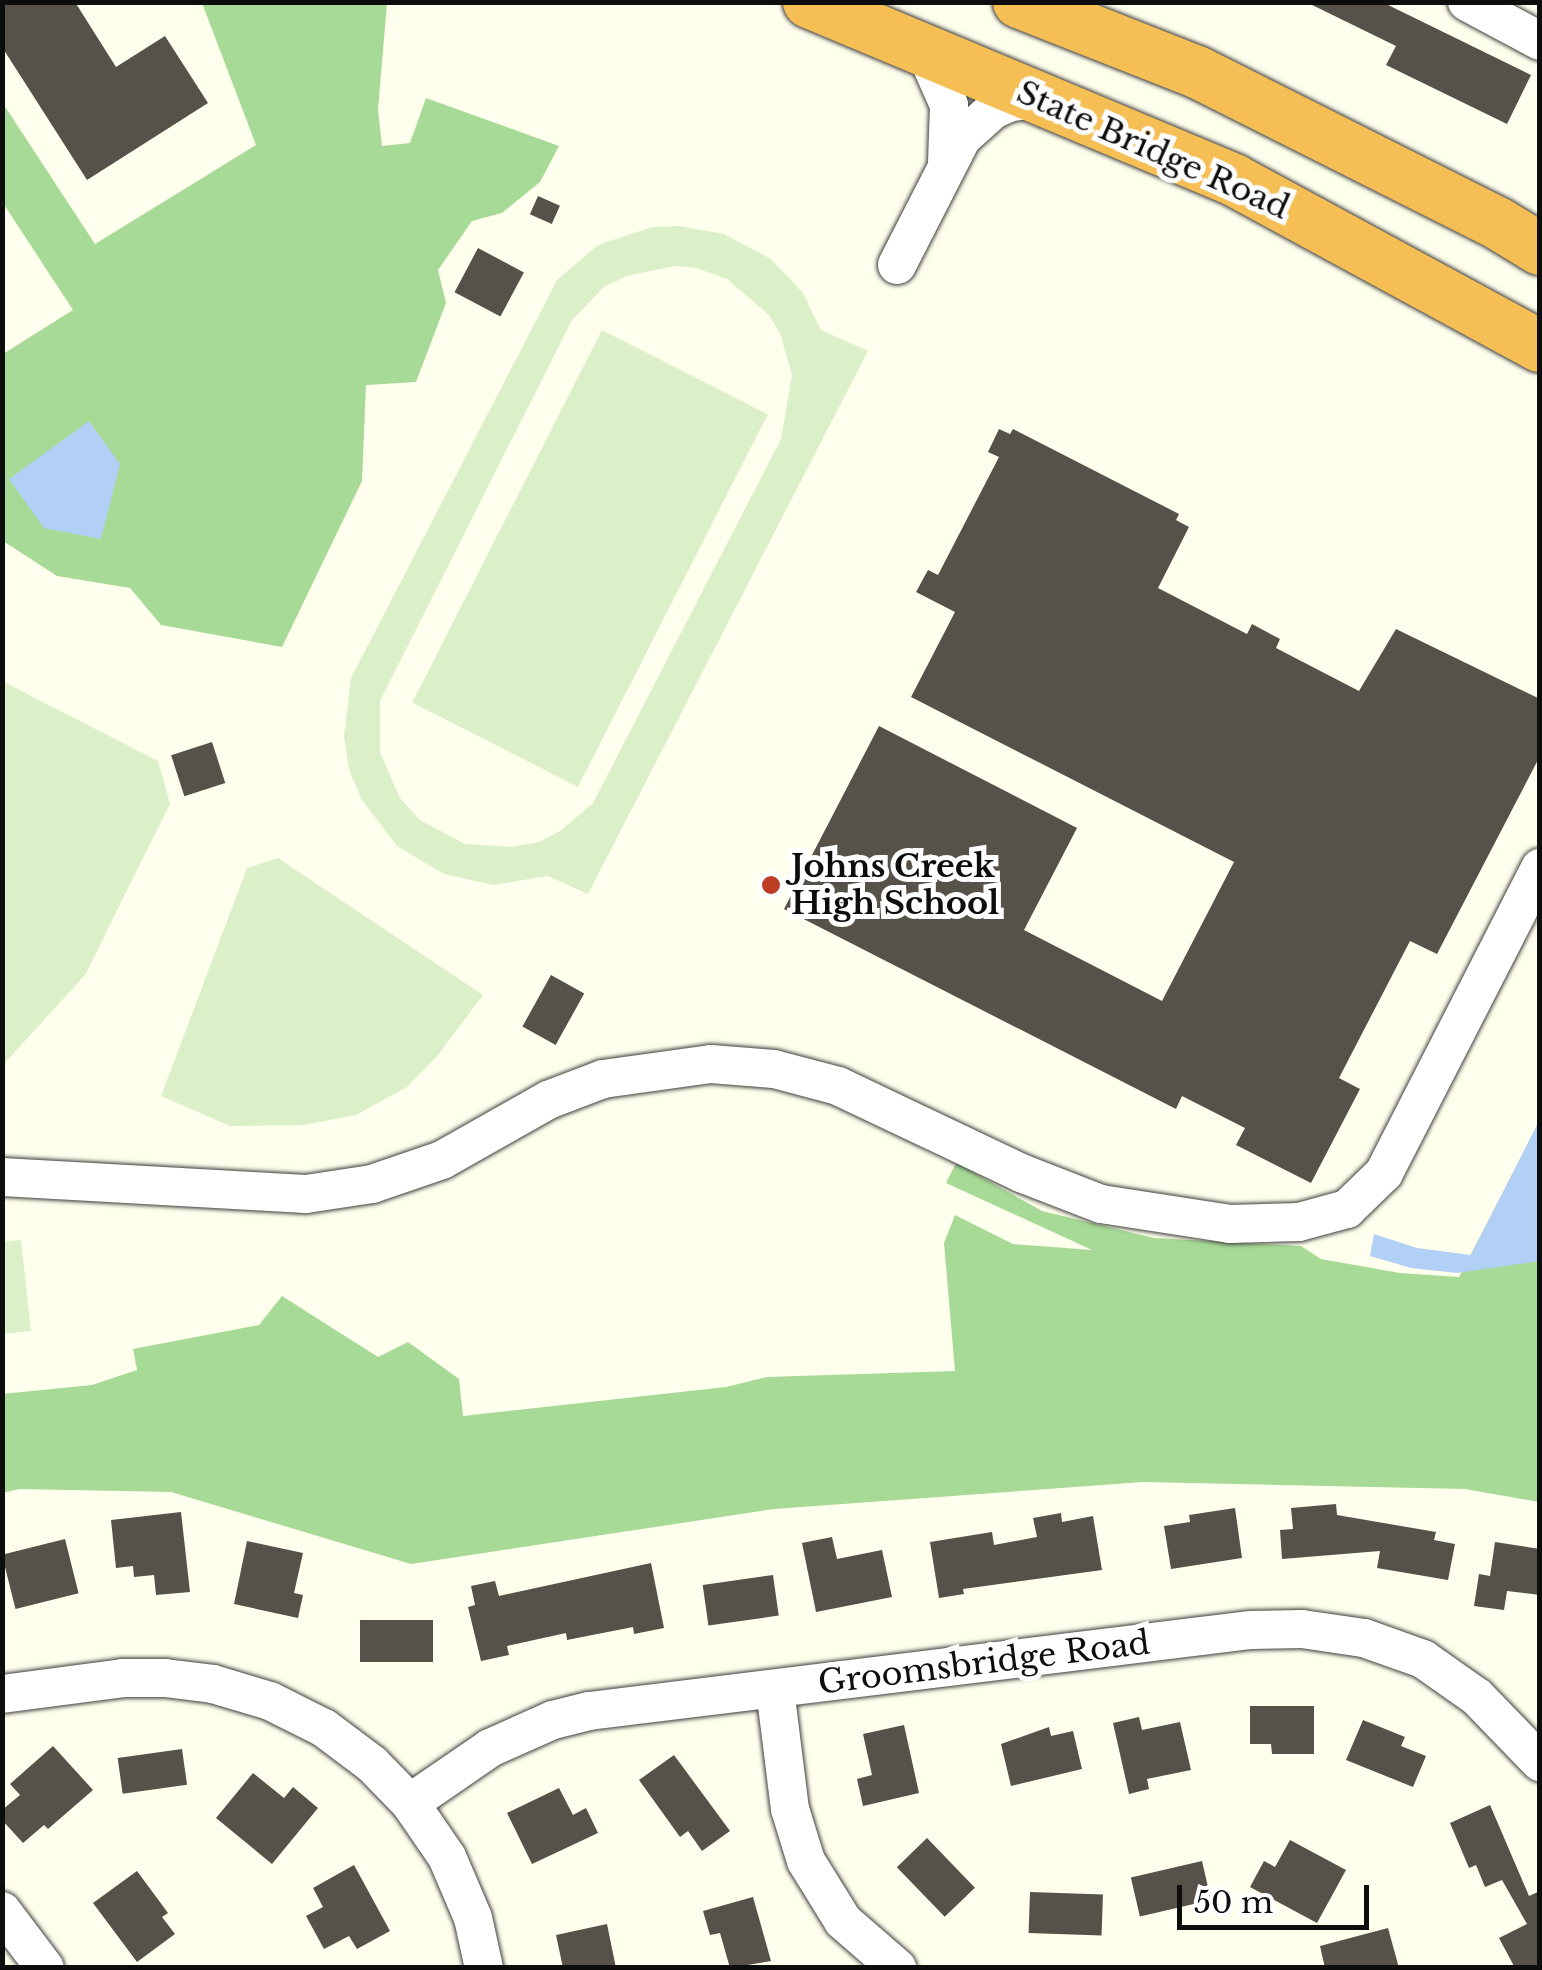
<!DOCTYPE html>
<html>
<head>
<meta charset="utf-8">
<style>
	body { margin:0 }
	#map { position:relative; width:1542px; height:1970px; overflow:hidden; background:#ffffed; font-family:"Libre Baskerville",serif }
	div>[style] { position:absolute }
	.forest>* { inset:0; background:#a7da96 }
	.pitch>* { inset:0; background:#dbf0c9; transform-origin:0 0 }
	.water>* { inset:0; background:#b2cff6 }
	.building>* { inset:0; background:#565149; transform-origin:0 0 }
	.roads { filter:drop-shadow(0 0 2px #404040) drop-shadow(0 0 2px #404040) }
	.minor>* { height:38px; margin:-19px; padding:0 19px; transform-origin:19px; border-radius:19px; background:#fff }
	.highway>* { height:52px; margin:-26px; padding:0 26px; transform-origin:26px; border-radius:26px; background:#f5bf56 }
	.dots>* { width:28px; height:28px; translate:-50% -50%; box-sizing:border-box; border:5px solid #fff; border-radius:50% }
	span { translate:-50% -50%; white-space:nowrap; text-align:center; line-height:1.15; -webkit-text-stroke:10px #fff; paint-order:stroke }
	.street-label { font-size:32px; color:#0d0d0d }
	.poi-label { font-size:32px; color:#0d0d0d; font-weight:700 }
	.left { translate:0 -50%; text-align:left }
	.frame { position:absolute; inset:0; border:5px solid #0d0d0d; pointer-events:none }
	.scale { position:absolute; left:1177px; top:1885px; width:192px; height:45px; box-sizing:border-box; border:5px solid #0d0d0d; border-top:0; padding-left:12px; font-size:30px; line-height:35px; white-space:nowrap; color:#0d0d0d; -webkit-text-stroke:8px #fff; paint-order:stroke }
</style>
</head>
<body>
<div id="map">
	<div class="forest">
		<div style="clip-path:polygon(202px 3px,387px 3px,378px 110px,382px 146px,410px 143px,426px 98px,559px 146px,540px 182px,502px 213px,472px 221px,438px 270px,446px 303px,416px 382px,366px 385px,362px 481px,282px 647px,161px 625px,130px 588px,57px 576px,3px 541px,3px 354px,73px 310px,3px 203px,2px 102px,95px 244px,256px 145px)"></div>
		<div style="clip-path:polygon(1539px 1123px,1539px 1502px,1465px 1489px,1143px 1482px,774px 1509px,411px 1564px,171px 1492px,19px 1489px,3px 1493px,2px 1394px,92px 1385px,137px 1370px,133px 1349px,259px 1325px,282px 1296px,378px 1357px,408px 1342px,459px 1379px,463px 1416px,726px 1387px,767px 1377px,955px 1371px,944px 1243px,955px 1215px,1013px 1244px,1092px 1250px,946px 1183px,956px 1163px,1042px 1211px,1154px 1238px,1301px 1246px,1321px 1259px,1400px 1273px,1459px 1277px)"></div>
	</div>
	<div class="pitch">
		<div style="clip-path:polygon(evenodd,679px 226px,724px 234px,771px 259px,803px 293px,821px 330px,868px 351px,588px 894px,548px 876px,493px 885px,444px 874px,397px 846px,362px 800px,349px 770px,344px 736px,351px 678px,557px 280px,598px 245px,652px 227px,679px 226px,674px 266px,696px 268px,727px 279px,769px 315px,780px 333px,792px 375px,781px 439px,593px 803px,560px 831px,539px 842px,512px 847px,465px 844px,420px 820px,400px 798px,380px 752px,380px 701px,572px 320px,604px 287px,627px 276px,674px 266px)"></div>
		<div style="left:602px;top:330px;width:186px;height:418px;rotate:27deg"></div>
		<div style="clip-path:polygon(2px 681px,158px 761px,170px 804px,85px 975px,3px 1065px)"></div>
		<div style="clip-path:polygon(278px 858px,483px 995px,438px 1055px,407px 1087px,356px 1115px,304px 1125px,230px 1126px,161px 1096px,247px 868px)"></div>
		<div style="clip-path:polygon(21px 1240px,31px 1331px,3px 1334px,3px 1242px)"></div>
	</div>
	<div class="water">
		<div style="clip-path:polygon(89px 421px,120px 464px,101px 539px,44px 528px,9px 479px)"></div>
		<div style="clip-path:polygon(1539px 1121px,1539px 1261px,1457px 1273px,1411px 1268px,1370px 1256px,1374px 1234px,1417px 1248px,1471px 1255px)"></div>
	</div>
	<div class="building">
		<div style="clip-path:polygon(2px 2px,75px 2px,116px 67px,165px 36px,208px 103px,87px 180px,2px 47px)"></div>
		<div style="clip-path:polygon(1306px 2px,1382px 2px,1531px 75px,1507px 124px,1386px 65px,1396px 46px)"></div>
		<div style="left:538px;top:196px;width:24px;height:20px;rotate:24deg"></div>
		<div style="left:478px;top:248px;width:52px;height:50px;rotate:28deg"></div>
		<div style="clip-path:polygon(999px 429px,1010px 434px,1013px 429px,1179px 514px,1176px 520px,1189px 527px,1158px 588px,1247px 634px,1252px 624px,1280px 639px,1276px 648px,1359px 691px,1396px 629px,1540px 699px,1540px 756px,1437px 954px,1410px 941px,1339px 1078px,1360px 1089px,1311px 1183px,1236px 1145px,1245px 1128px,1182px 1096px,1176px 1109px,784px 909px,879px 726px,1077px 828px,1024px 930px,1162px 1001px,1234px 862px,911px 697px,955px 612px,916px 592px,928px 570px,938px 575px,999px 457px,988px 452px)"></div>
		<div style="left:212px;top:742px;width:43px;height:43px;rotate:72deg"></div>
		<div style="left:551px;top:975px;width:38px;height:59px;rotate:29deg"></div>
		<div style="clip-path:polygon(1336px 1504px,1337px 1515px,1436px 1532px,1434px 1540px,1455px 1544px,1448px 1580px,1377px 1568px,1380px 1551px,1282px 1559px,1280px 1530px,1293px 1529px,1291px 1508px)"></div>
		<div style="clip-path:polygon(1235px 1508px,1242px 1558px,1171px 1569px,1164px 1526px,1190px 1522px,1189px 1515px)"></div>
		<div style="clip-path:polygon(181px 1512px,190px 1592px,156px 1595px,154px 1575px,134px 1577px,133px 1566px,116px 1568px,111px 1520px)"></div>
		<div style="clip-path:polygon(1061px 1513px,1062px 1522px,1093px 1516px,1102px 1570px,963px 1589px,964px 1594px,939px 1598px,930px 1542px,992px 1532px,994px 1545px,1037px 1537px,1033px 1518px)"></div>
		<div style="clip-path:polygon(832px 1537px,837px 1559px,882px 1550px,892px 1597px,816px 1612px,802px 1543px)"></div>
		<div style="left:65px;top:1539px;width:56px;height:65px;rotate:76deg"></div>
		<div style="clip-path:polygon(247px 1541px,303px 1553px,294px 1593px,303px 1595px,298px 1618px,234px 1604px)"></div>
		<div style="clip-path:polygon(1495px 1542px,1540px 1549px,1540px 1595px,1507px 1591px,1504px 1610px,1474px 1606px,1479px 1574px,1490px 1576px)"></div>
		<div style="clip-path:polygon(651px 1563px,664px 1628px,634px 1634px,633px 1627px,567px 1640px,566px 1633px,507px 1646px,509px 1655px,481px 1661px,468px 1607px,475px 1605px,471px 1586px,495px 1581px,499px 1596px)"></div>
		<div style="left:773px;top:1575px;width:41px;height:71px;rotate:82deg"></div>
		<div style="left:360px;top:1620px;width:73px;height:42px"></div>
		<div style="clip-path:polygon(1250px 1706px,1314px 1706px,1314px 1754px,1272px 1754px,1271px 1744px,1250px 1744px)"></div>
		<div style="clip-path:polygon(1139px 1717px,1142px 1730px,1180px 1722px,1191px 1770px,1147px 1779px,1149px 1789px,1129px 1794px,1113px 1723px)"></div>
		<div style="clip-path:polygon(1363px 1720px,1405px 1737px,1401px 1746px,1426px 1756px,1413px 1787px,1346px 1760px)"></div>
		<div style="clip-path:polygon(904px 1725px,919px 1793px,863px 1806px,857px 1779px,872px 1775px,863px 1734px)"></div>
		<div style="clip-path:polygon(1049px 1727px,1051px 1736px,1073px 1731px,1082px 1769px,1011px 1786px,1001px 1744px)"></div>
		<div style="clip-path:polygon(53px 1746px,93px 1790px,48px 1829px,44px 1825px,23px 1843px,2px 1820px,2px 1810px,20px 1795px,10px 1784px)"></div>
		<div style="left:182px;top:1749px;width:36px;height:65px;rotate:82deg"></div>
		<div style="clip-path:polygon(674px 1755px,730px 1831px,702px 1851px,688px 1831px,680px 1837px,639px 1780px)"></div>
		<div style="clip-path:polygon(253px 1773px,284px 1798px,293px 1787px,318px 1808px,272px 1864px,216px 1818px)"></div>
		<div style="clip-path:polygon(559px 1788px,573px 1815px,586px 1808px,598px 1833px,532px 1864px,507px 1813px)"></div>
		<div style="clip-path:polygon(1490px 1805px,1529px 1896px,1540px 1891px,1540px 1968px,1515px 1968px,1499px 1938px,1527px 1924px,1502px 1880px,1485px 1887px,1476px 1865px,1469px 1868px,1450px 1823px)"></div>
		<div style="left:927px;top:1838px;width:69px;height:42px;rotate:46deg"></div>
		<div style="clip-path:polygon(1290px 1840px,1346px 1870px,1317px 1923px,1250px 1887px,1264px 1861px,1275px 1867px)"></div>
		<div style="left:1202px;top:1861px;width:40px;height:73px;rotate:77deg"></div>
		<div style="clip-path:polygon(354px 1865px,390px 1931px,357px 1949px,349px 1936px,324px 1949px,306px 1916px,323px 1907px,313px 1888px)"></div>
		<div style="clip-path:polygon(137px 1871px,168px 1913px,162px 1917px,175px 1934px,137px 1962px,93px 1903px)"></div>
		<div style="left:1030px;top:1892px;width:73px;height:41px;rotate:2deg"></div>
		<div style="clip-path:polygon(753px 1897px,771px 1961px,730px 1968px,720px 1933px,710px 1935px,703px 1911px)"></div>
		<div style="clip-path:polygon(607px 1924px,616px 1968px,563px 1968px,556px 1935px)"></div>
		<div style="clip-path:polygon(1388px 1928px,1399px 1968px,1325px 1968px,1320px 1946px)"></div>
	</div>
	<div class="roads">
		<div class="minor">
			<div style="left:1467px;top:2px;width:83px;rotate:28.1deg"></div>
			<div style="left:925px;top:51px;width:59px;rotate:66deg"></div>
			<div style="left:949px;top:105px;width:56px;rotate:92deg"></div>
			<div style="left:897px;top:265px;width:143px;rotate:-62.9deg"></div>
			<div style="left:962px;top:138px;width:42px;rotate:-42.1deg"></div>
			<div style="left:993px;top:110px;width:20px;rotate:-24deg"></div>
			<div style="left:1011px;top:102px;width:30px;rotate:-6deg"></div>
			<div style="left:2px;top:1177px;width:304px;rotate:3.2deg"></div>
			<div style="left:306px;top:1194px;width:67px;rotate:-8.6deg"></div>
			<div style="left:372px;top:1184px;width:74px;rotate:-18.9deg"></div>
			<div style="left:442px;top:1160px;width:122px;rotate:-29.5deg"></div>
			<div style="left:548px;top:1100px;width:59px;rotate:-20.9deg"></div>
			<div style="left:603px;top:1079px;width:109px;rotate:-7.9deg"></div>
			<div style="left:711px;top:1064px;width:63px;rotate:4.5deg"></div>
			<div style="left:774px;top:1069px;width:66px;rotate:14.9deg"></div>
			<div style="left:838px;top:1086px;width:203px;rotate:25.4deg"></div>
			<div style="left:1021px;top:1173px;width:86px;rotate:21.2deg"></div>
			<div style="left:1101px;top:1204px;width:131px;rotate:8.8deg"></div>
			<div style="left:1230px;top:1224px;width:69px;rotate:-1.7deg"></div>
			<div style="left:1299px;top:1222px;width:50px;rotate:-15.2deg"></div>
			<div style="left:1347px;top:1209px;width:52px;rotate:-44.2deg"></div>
			<div style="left:1384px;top:1173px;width:343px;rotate:-62.9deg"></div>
			<div style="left:775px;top:1689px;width:121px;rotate:82.9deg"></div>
			<div style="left:790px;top:1809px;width:54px;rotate:72.9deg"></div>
			<div style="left:806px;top:1861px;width:70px;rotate:58.3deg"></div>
			<div style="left:843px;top:1921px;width:72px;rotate:41deg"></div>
			<div style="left:2px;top:1694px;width:122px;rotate:-7.5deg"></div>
			<div style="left:123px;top:1678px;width:42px"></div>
			<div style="left:165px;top:1678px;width:48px;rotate:7.1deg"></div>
			<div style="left:213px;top:1684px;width:59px;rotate:16.6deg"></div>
			<div style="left:270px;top:1701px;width:60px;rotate:26.6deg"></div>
			<div style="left:324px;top:1728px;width:60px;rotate:36.9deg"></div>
			<div style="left:372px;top:1764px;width:54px;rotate:45.7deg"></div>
			<div style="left:410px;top:1803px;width:65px;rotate:55.6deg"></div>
			<div style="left:447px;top:1857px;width:66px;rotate:66.9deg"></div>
			<div style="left:473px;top:1918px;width:51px;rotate:77.6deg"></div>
			<div style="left:410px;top:1803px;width:97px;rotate:-34.5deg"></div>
			<div style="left:490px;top:1748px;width:69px;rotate:-24deg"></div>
			<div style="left:553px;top:1720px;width:37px;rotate:-14deg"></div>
			<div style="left:589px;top:1711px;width:667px;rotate:-6.98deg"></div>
			<div style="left:1251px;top:1630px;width:51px;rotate:-1.1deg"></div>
			<div style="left:1302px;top:1629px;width:63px;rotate:8.3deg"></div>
			<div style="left:1364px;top:1638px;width:63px;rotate:19.6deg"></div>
			<div style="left:1423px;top:1659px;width:66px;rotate:35.1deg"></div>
			<div style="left:1477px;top:1697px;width:91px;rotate:45.9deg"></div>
			<div style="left:2px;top:1911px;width:71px;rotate:53deg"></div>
		</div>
		<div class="highway">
			<div style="left:809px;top:2px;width:461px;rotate:22.7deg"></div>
			<div style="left:1234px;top:180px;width:348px;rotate:28.5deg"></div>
			<div style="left:1019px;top:2px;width:193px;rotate:21.5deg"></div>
			<div style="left:1199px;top:73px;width:336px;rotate:26.7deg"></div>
			<div style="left:1499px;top:224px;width:48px;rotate:31.4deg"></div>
		</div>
	</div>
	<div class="dots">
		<div style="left:771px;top:885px;background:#be3d25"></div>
	</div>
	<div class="street-label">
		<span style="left:1153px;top:150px;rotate:24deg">State Bridge Road</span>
		<span style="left:984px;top:1663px;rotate:-7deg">Groomsbridge Road</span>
	</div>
	<div class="poi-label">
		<span class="left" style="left:791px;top:885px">Johns Creek<br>High School</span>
	</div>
	<div class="frame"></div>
	<div class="scale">50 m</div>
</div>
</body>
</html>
